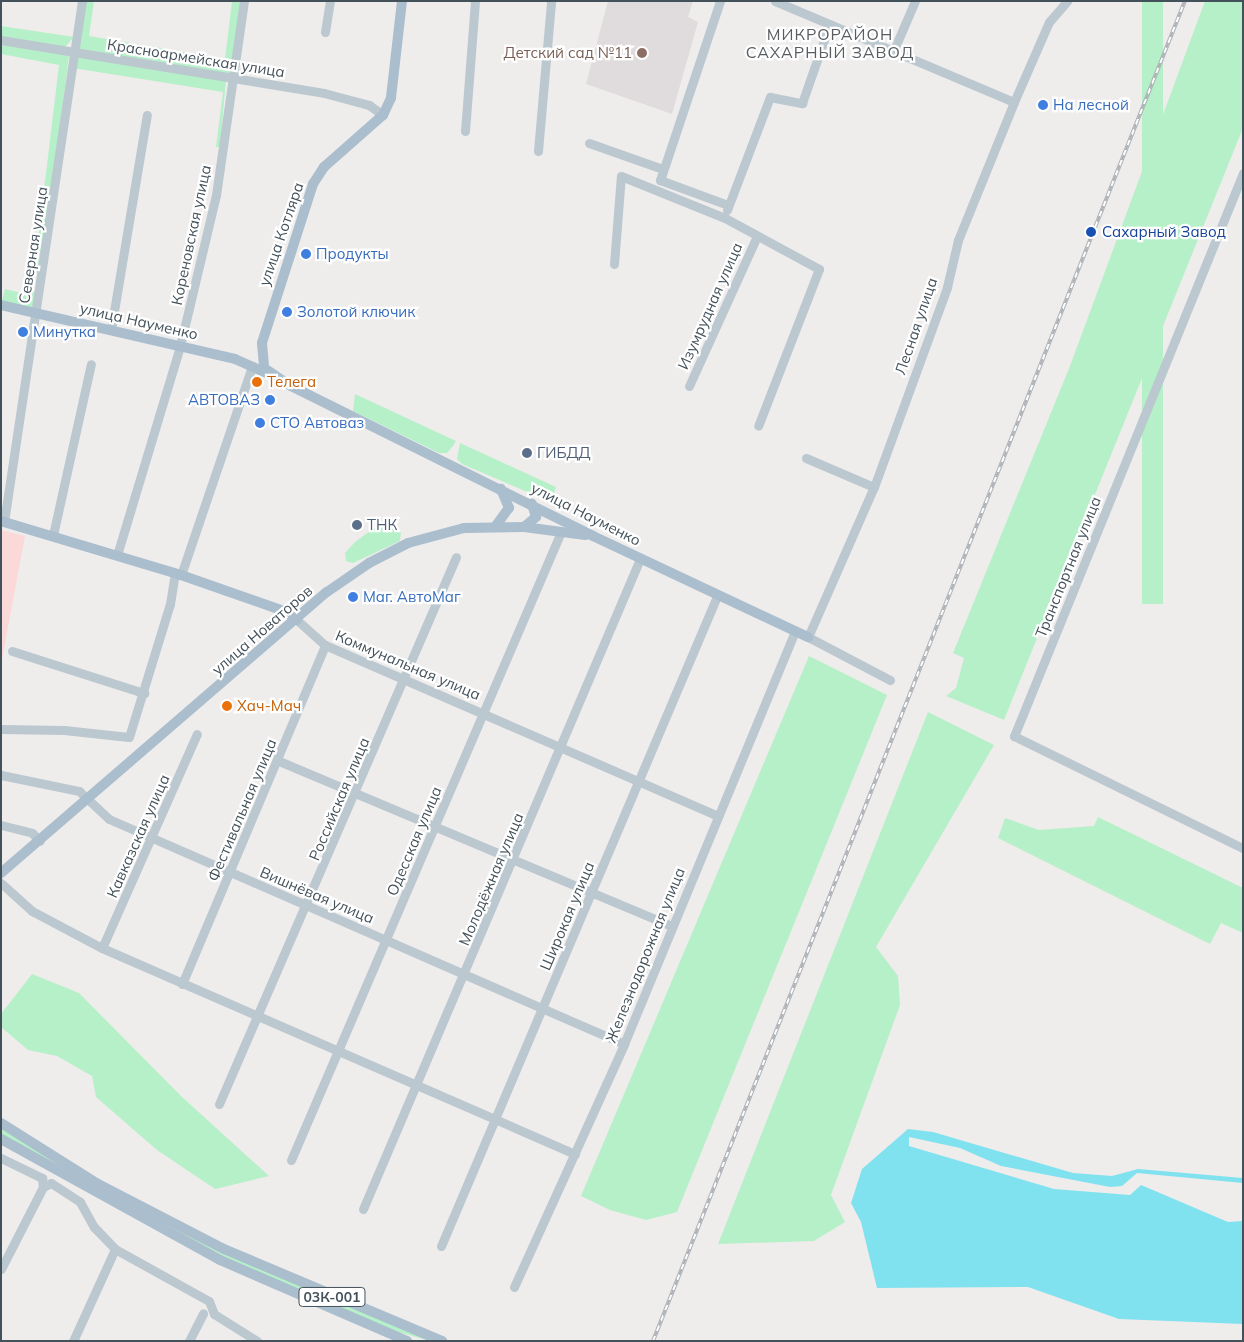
<!DOCTYPE html>
<html>
<head>
<meta charset="utf-8">
<style>
	body { margin:0 }
	#map { position:relative; width:1244px; height:1342px; overflow:hidden; background:#efecec; font-family:Mulish,sans-serif }
	div>[style] { position:absolute }
	.education>* { inset:0; background:#e0dcde }
	.medical>* { inset:0; background:#fcd9d9 }
	.green>* { inset:0; background:#b6f0c8; transform-origin:0 0 }
	.water>* { inset:0; background:#81e2ef }
	.minor>* { height:9px; margin:-4.5px; padding:0 4.5px; transform-origin:4.5px; border-radius:4.5px; background:#bbc8cf }
	.major>* { height:10px; margin:-5px; padding:0 5px; transform-origin:5px; border-radius:5px; background:#aabecd }
	.rail>* { height:4px; margin-top:-2px; transform-origin:0; background:repeating-linear-gradient(90deg,#fff 0 5.5px,#aeb2b7 0 11px); box-sizing:border-box; border-block:1px solid #aeb2b7 }
	.dots>* { width:14px; height:14px; translate:-50% -50%; box-sizing:border-box; border:2px solid #fff; border-radius:50% }
	span { translate:-50% -50%; white-space:nowrap; text-align:center; line-height:1.15; -webkit-text-stroke:4.5px #fff; paint-order:stroke }
	.shield-label span { padding:1px 4px; background:#fff; border:1px solid; border-radius:4px; -webkit-text-stroke-width:0 }
	.shield-label { font-size:14px; color:#43515a; font-weight:700 }
	.education-label { font-size:15px; color:#785e54 }
	.right { translate:-100% -50%; text-align:right }
	.street-label { font-size:15px; color:#43515a }
	.shop-label { font-size:15px; color:#366cbe }
	.left { translate:0 -50%; text-align:left }
	.transit-label { font-size:15px; color:#164399 }
	.food-label { font-size:15px; color:#c56008 }
	.service-label { font-size:15px; color:#4e5e75 }
	.neighbourhood-label { font-size:16px; color:#585d61; letter-spacing:1px }
	.frame { position:absolute; inset:0; border:2px solid #43515a; pointer-events:none }
</style>
</head>
<body>
<div id="map">
	<div class="education">
		<div style="clip-path:polygon(608px 1px,693px 1px,688px 17px,698px 22px,672px 114px,586px 84px)"></div>
	</div>
	<div class="medical">
		<div style="clip-path:polygon(1px 530px,25px 536px,1px 665px)"></div>
	</div>
	<div class="green">
		<div style="clip-path:polygon(83px 1px,94px 1px,89px 36px,225px 59px,232px 1px,241px 1px,231px 74px,79px 49px)"></div>
		<div style="left:1142px;top:1px;width:21px;height:603px"></div>
		<div style="clip-path:polygon(1205px 1px,1243px 1px,1243px 128px,1004px 720px,946px 696px,956px 688px,964px 658px,953px 653px,1070px 366px)"></div>
		<div style="clip-path:polygon(1px 26px,74px 37px,65px 47px,1px 38px)"></div>
		<div style="clip-path:polygon(1px 42px,69px 55px,42px 274px,34px 273px,59px 65px,1px 54px)"></div>
		<div style="clip-path:polygon(78px 56px,226px 80px,220px 147px,216px 147px,223px 92px,73px 68px)"></div>
		<div style="clip-path:polygon(5px 289px,30px 295px,31px 291px,39px 292px,35px 309px,2px 301px)"></div>
		<div style="clip-path:polygon(355px 394px,456px 441px,453px 446px,447px 453px,439px 453px,353px 411px)"></div>
		<div style="clip-path:polygon(460px 443px,556px 487px,551px 502px,462px 464px,457px 459px)"></div>
		<div style="clip-path:polygon(391px 526px,401px 532px,400px 541px,353px 563px,346px 561px,345px 553px,355px 542px,374px 528px)"></div>
		<div style="clip-path:polygon(809px 656px,887px 695px,677px 1212px,646px 1220px,610px 1210px,581px 1196px)"></div>
		<div style="clip-path:polygon(928px 712px,994px 745px,876px 947px,898px 976px,900px 1005px,831px 1195px,845px 1222px,814px 1241px,718px 1244px)"></div>
		<div style="clip-path:polygon(1098px 817px,1243px 888px,1243px 933px,1221px 923px,1210px 944px,998px 838px,1005px 818px,1039px 830px,1094px 826px)"></div>
		<div style="clip-path:polygon(32px 974px,79px 993px,181px 1096px,269px 1176px,215px 1189px,157px 1150px,96px 1097px,92px 1076px,57px 1056px,28px 1050px,1px 1027px,1px 1014px)"></div>
		<div style="clip-path:polygon(1px 1129px,135px 1208px,233px 1257px,430px 1341px,388px 1329px,230px 1260px,1px 1134px)"></div>
	</div>
	<div class="water">
		<div style="clip-path:polygon(908px 1129px,933px 1132px,1073px 1173px,1112px 1176px,1138px 1169px,1243px 1178px,1243px 1183px,1137px 1173px,1122px 1186px,1110px 1187px,1001px 1166px,960px 1148px,909px 1137px,909px 1146px,1054px 1189px,1130px 1195px,1141px 1185px,1228px 1222px,1243px 1221px,1243px 1324px,1119px 1319px,1028px 1287px,877px 1288px,861px 1222px,851px 1203px,862px 1169px)"></div>
	</div>
	<div class="minor">
		<div style="left:720px;top:1px;width:189px;rotate:108.5deg"></div>
		<div style="left:660px;top:180px;width:72px;rotate:20.2deg"></div>
		<div style="left:775px;top:1px;width:259px;rotate:22.9deg"></div>
		<div style="left:325px;top:32px;width:31px;rotate:-81deg"></div>
		<div style="left:1px;top:40px;width:327px;rotate:9.3deg"></div>
		<div style="left:324px;top:93px;width:47px;rotate:14.9deg"></div>
		<div style="left:369px;top:105px;width:17px;rotate:36deg"></div>
		<div style="left:893px;top:52px;width:56px;rotate:-66.7deg"></div>
		<div style="left:465px;top:131px;width:130px;rotate:-85.6deg"></div>
		<div style="left:589px;top:143px;width:78px;rotate:19.4deg"></div>
		<div style="left:538px;top:151px;width:151px;rotate:-85deg"></div>
		<div style="left:1243px;top:173px;width:608px;rotate:112.13deg"></div>
		<div style="left:1014px;top:736px;width:255px;rotate:26.1deg"></div>
		<div style="left:727px;top:210px;width:121px;rotate:-69.2deg"></div>
		<div style="left:770px;top:97px;width:33px;rotate:11deg"></div>
		<div style="left:802px;top:103px;width:82px;rotate:-70.7deg"></div>
		<div style="left:614px;top:264px;width:88px;rotate:-85.5deg"></div>
		<div style="left:621px;top:176px;width:112px;rotate:22deg"></div>
		<div style="left:725px;top:218px;width:107px;rotate:28.5deg"></div>
		<div style="left:819px;top:269px;width:168px;rotate:111.2deg"></div>
		<div style="left:111px;top:329px;width:217px;rotate:-80.5deg"></div>
		<div style="left:689px;top:386px;width:162px;rotate:-65.6deg"></div>
		<div style="left:806px;top:458px;width:74px;rotate:23.1deg"></div>
		<div style="left:4px;top:522px;width:527px;rotate:-81.49deg"></div>
		<div style="left:53px;top:535px;width:175px;rotate:-77.5deg"></div>
		<div style="left:117px;top:555px;width:218px;rotate:-73.2deg"></div>
		<div style="left:180px;top:346px;width:155px;rotate:-76.6deg"></div>
		<div style="left:216px;top:195px;width:196px;rotate:-81.8deg"></div>
		<div style="left:181px;top:575px;width:221px;rotate:-71.2deg"></div>
		<div style="left:297px;top:620px;width:38px;rotate:42deg"></div>
		<div style="left:325px;top:645px;width:429px;rotate:23.5deg"></div>
		<div style="left:12px;top:651px;width:139px;rotate:17.7deg"></div>
		<div style="left:890px;top:680px;width:93px;rotate:-152.3deg"></div>
		<div style="left:808px;top:637px;width:164px;rotate:-66.3deg"></div>
		<div style="left:874px;top:487px;width:213px;rotate:-69.9deg"></div>
		<div style="left:947px;top:287px;width:48px;rotate:-76.8deg"></div>
		<div style="left:958px;top:240px;width:149px;rotate:-67.9deg"></div>
		<div style="left:1014px;top:102px;width:87px;rotate:-66.4deg"></div>
		<div style="left:1049px;top:22px;width:28px;rotate:-49deg"></div>
		<div style="left:1px;top:729px;width:63px;rotate:0.9deg"></div>
		<div style="left:64px;top:730px;width:65px;rotate:6.1deg"></div>
		<div style="left:129px;top:737px;width:139px;rotate:-72.9deg"></div>
		<div style="left:170px;top:604px;width:31px;rotate:-81deg"></div>
		<div style="left:279px;top:761px;width:425px;rotate:22.8deg"></div>
		<div style="left:1px;top:775px;width:80px;rotate:11.6deg"></div>
		<div style="left:79px;top:791px;width:41px;rotate:43deg"></div>
		<div style="left:109px;top:819px;width:562px;rotate:23.6deg"></div>
		<div style="left:1px;top:825px;width:32px;rotate:14deg"></div>
		<div style="left:32px;top:833px;width:11px;rotate:45deg"></div>
		<div style="left:1px;top:883px;width:42px;rotate:42.1deg"></div>
		<div style="left:32px;top:911px;width:79px;rotate:27.9deg"></div>
		<div style="left:102px;top:948px;width:516px;rotate:23.53deg"></div>
		<div style="left:102px;top:948px;width:234px;rotate:-66.1deg"></div>
		<div style="left:182px;top:984px;width:368px;rotate:-67.1deg"></div>
		<div style="left:219px;top:1104px;width:596px;rotate:-66.57deg"></div>
		<div style="left:1px;top:1158px;width:46px;rotate:26deg"></div>
		<div style="left:42px;top:1178px;width:9px;rotate:84deg"></div>
		<div style="left:291px;top:1160px;width:684px;rotate:-66.74deg"></div>
		<div style="left:363px;top:1209px;width:707px;rotate:-66.92deg"></div>
		<div style="left:441px;top:1246px;width:706px;rotate:-66.99deg"></div>
		<div style="left:115px;top:1249px;width:107px;rotate:29deg"></div>
		<div style="left:209px;top:1301px;width:14px;rotate:69deg"></div>
		<div style="left:214px;top:1314px;width:51px;rotate:32.1deg"></div>
		<div style="left:1px;top:1269px;width:92px;rotate:-62.9deg"></div>
		<div style="left:43px;top:1187px;width:9px;rotate:-27deg"></div>
		<div style="left:51px;top:1183px;width:35px;rotate:33deg"></div>
		<div style="left:80px;top:1202px;width:29px;rotate:61deg"></div>
		<div style="left:94px;top:1227px;width:30px;rotate:46deg"></div>
		<div style="left:115px;top:1249px;width:101px;rotate:114.5deg"></div>
		<div style="left:514px;top:1287px;width:267px;rotate:-65.6deg"></div>
		<div style="left:624px;top:1044px;width:447px;rotate:-67.5deg"></div>
		<div style="left:189px;top:1341px;width:31px;rotate:-63deg"></div>
	</div>
	<div class="major">
		<div style="left:402px;top:1px;width:98px;rotate:96.5deg"></div>
		<div style="left:391px;top:98px;width:19px;rotate:115deg"></div>
		<div style="left:383px;top:115px;width:79px;rotate:138.6deg"></div>
		<div style="left:324px;top:167px;width:20px;rotate:123deg"></div>
		<div style="left:313px;top:184px;width:167px;rotate:107.8deg"></div>
		<div style="left:262px;top:343px;width:25px;rotate:85deg"></div>
		<div style="left:264px;top:368px;width:32px;rotate:34deg"></div>
		<div style="left:291px;top:386px;width:337px;rotate:26.4deg"></div>
		<div style="left:593px;top:536px;width:238px;rotate:25.2deg"></div>
		<div style="left:1px;top:305px;width:240px;rotate:13deg"></div>
		<div style="left:235px;top:359px;width:35px;rotate:24deg"></div>
		<div style="left:1px;top:521px;width:188px;rotate:16.7deg"></div>
		<div style="left:181px;top:575px;width:109px;rotate:19.3deg"></div>
		<div style="left:284px;top:611px;width:16px;rotate:35deg"></div>
		<div style="left:495px;top:527px;width:24px;rotate:-54deg"></div>
		<div style="left:509px;top:508px;width:21px;rotate:-113deg"></div>
		<div style="left:524px;top:527px;width:16px;rotate:-40deg"></div>
		<div style="left:536px;top:517px;width:14px;rotate:-107deg"></div>
		<div style="left:1px;top:873px;width:430px;rotate:-40.8deg"></div>
		<div style="left:327px;top:592px;width:51px;rotate:-34.6deg"></div>
		<div style="left:369px;top:563px;width:44px;rotate:-27.1deg"></div>
		<div style="left:408px;top:543px;width:58px;rotate:-15deg"></div>
		<div style="left:464px;top:528px;width:60px;rotate:-1deg"></div>
		<div style="left:524px;top:527px;width:62px;rotate:7.5deg"></div>
		<div style="left:1px;top:1123px;width:115px;rotate:32.2deg"></div>
		<div style="left:98px;top:1184px;width:142px;rotate:27.3deg"></div>
		<div style="left:224px;top:1249px;width:237px;rotate:22.9deg"></div>
		<div style="left:1px;top:1139px;width:250px;rotate:28.9deg"></div>
		<div style="left:220px;top:1260px;width:204px;rotate:23.4deg"></div>
	</div>
	<div class="rail">
		<div style="left:653px;top:1341px;width:1442px;rotate:-68.35deg"></div>
	</div>
	<div class="dots">
		<div style="left:642px;top:53px;background:#8d6e63"></div>
		<div style="left:1043px;top:105px;background:#3f7fe0"></div>
		<div style="left:1091px;top:232px;background:#1a4fb4"></div>
		<div style="left:306px;top:254px;background:#3f7fe0"></div>
		<div style="left:287px;top:312px;background:#3f7fe0"></div>
		<div style="left:23px;top:332px;background:#3f7fe0"></div>
		<div style="left:257px;top:382px;background:#e8710a"></div>
		<div style="left:270px;top:400px;background:#3f7fe0"></div>
		<div style="left:260px;top:423px;background:#3f7fe0"></div>
		<div style="left:527px;top:453px;background:#5c6f8a"></div>
		<div style="left:357px;top:525px;background:#5c6f8a"></div>
		<div style="left:353px;top:597px;background:#3f7fe0"></div>
		<div style="left:227px;top:706px;background:#e8710a"></div>
	</div>
	<div class="shield-label">
		<span style="left:332px;top:1297px">03К-001</span>
	</div>
	<div class="education-label">
		<span class="right" style="left:632px;top:53px">Детский сад №11</span>
	</div>
	<div class="street-label">
		<span style="left:196px;top:58px;rotate:9deg">Красноармейская улица</span>
		<span style="left:281px;top:234px;rotate:-71deg">улица Котляра</span>
		<span style="left:191px;top:235px;rotate:-78deg">Кореновская улица</span>
		<span style="left:33px;top:245px;rotate:-81deg">Северная улица</span>
		<span style="left:710px;top:306px;rotate:-66deg">Изумрудная улица</span>
		<span style="left:139px;top:321px;rotate:13deg">улица Науменко</span>
		<span style="left:916px;top:326px;rotate:-71deg">Лесная улица</span>
		<span style="left:586px;top:514px;rotate:27deg">улица Науменко</span>
		<span style="left:1068px;top:567px;rotate:-68deg">Транспортная улица</span>
		<span style="left:262px;top:630px;rotate:-41deg">улица Новаторов</span>
		<span style="left:408px;top:665px;rotate:23deg">Коммунальная улица</span>
		<span style="left:339px;top:799px;rotate:-67deg">Российская улица</span>
		<span style="left:242px;top:810px;rotate:-67deg">Фестивальная улица</span>
		<span style="left:138px;top:836px;rotate:-66deg">Кавказская улица</span>
		<span style="left:414px;top:841px;rotate:-67deg">Одесская улица</span>
		<span style="left:491px;top:879px;rotate:-67deg">Молодёжная улица</span>
		<span style="left:317px;top:895px;rotate:23deg">Вишнёвая улица</span>
		<span style="left:567px;top:916px;rotate:-67deg">Широкая улица</span>
		<span style="left:645px;top:955px;rotate:-68deg">Железнодорожная улица</span>
	</div>
	<div class="shop-label">
		<span class="left" style="left:1053px;top:105px">На лесной</span>
		<span class="left" style="left:316px;top:254px">Продукты</span>
		<span class="left" style="left:297px;top:312px">Золотой ключик</span>
		<span class="left" style="left:33px;top:332px">Минутка</span>
		<span class="right" style="left:260px;top:400px">АВТОВАЗ</span>
		<span class="left" style="left:270px;top:423px">СТО Автоваз</span>
		<span class="left" style="left:363px;top:597px">Маг. АвтоМаг</span>
	</div>
	<div class="transit-label">
		<span class="left" style="left:1102px;top:232px">Сахарный Завод</span>
	</div>
	<div class="food-label">
		<span class="left" style="left:267px;top:382px">Телега</span>
		<span class="left" style="left:237px;top:706px">Хач-Мач</span>
	</div>
	<div class="service-label">
		<span class="left" style="left:537px;top:453px">ГИБДД</span>
		<span class="left" style="left:367px;top:525px">ТНК</span>
	</div>
	<div class="neighbourhood-label">
		<span style="left:830px;top:43px">МИКРОРАЙОН<br>САХАРНЫЙ ЗАВОД</span>
	</div>
	<div class="frame"></div>
</div>
</body>
</html>
